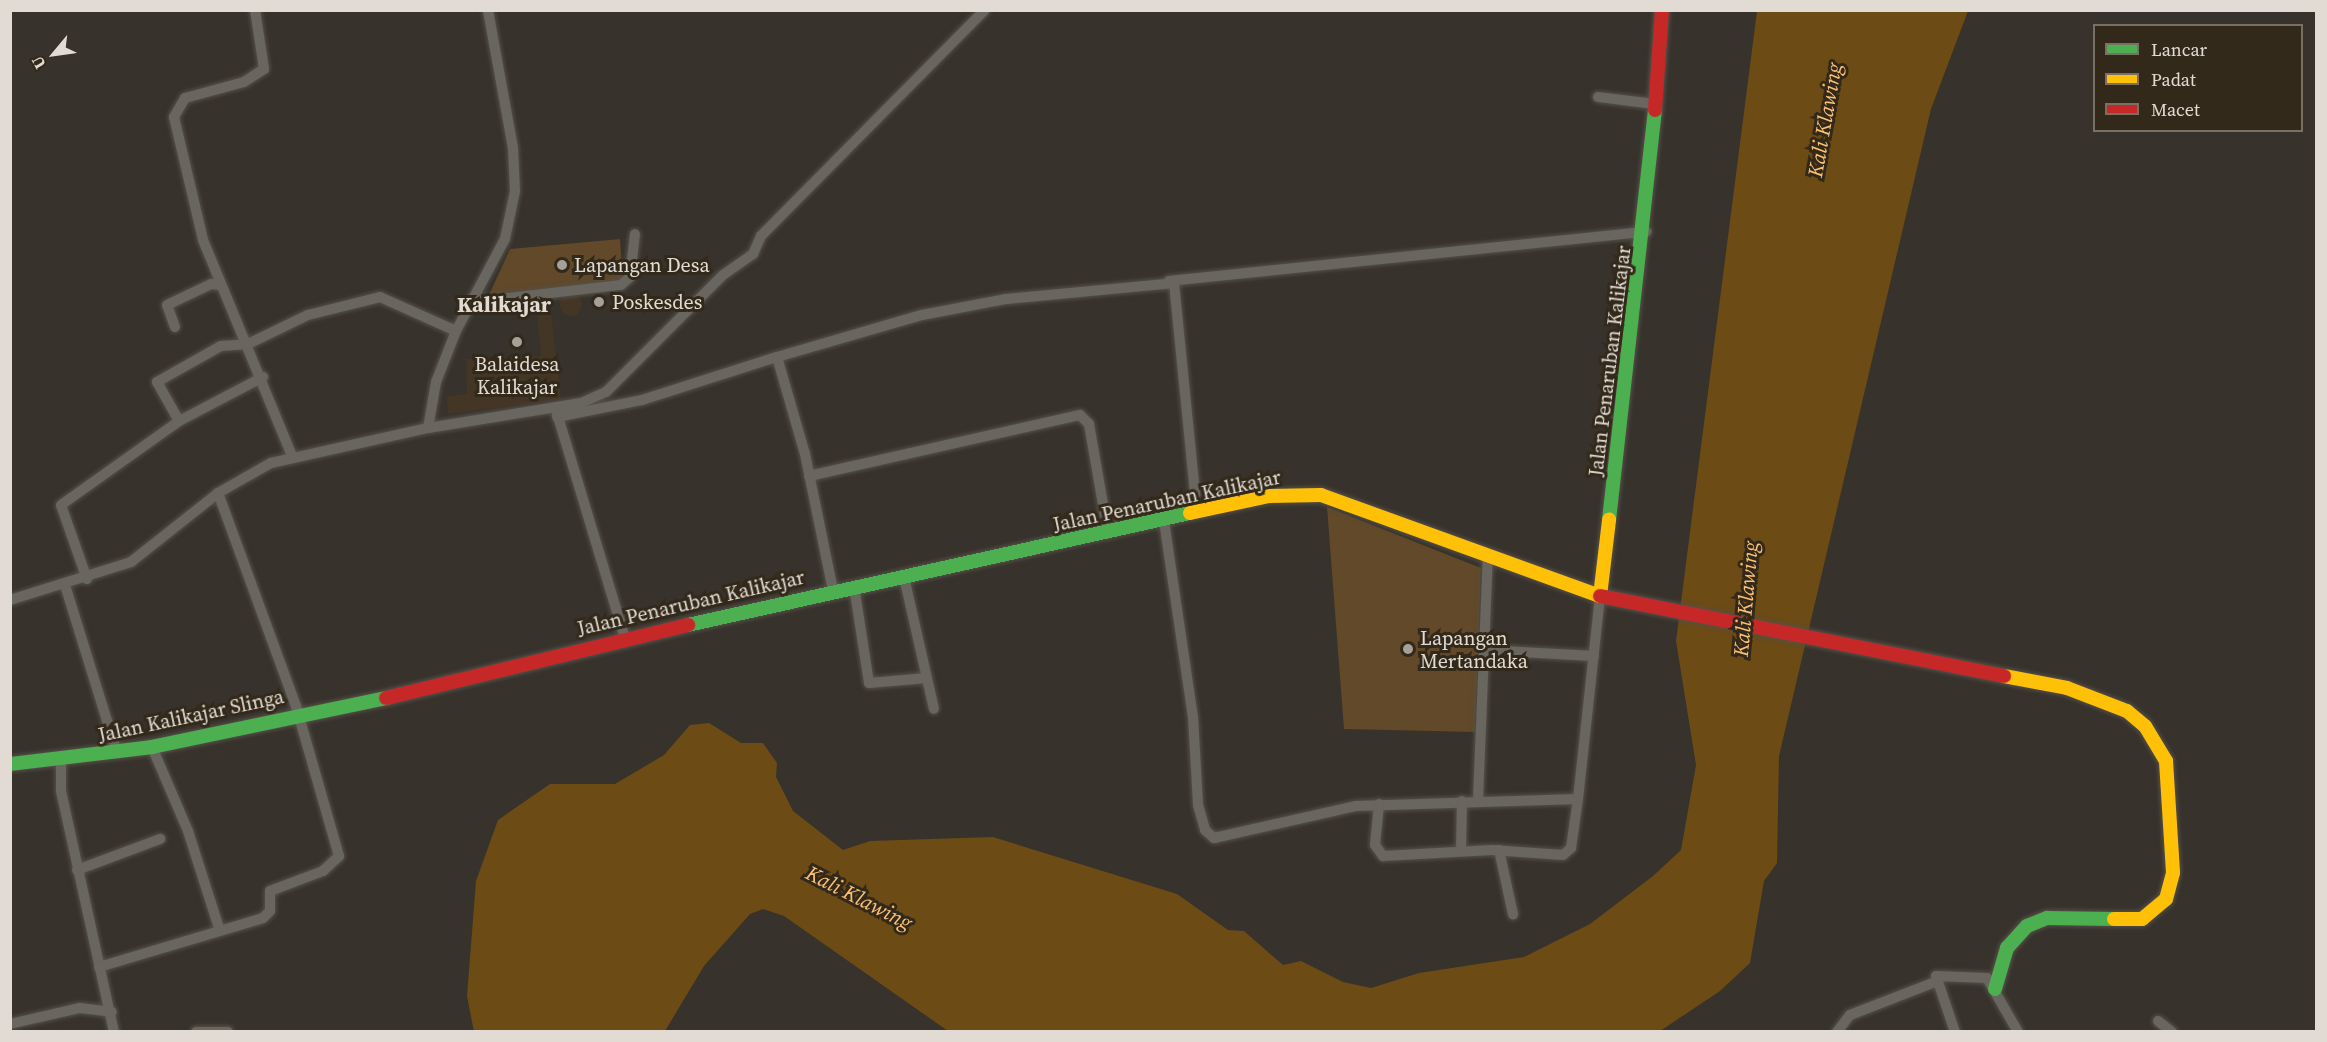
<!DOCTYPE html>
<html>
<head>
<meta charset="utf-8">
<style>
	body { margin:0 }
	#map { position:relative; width:2327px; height:1042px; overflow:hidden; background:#37322b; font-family:"Source Serif 4",serif }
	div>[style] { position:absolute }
	.built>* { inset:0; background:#443625 }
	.round { border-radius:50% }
	.green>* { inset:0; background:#614929 }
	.water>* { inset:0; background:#6c4b15 }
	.roads { filter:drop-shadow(0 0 2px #555049) drop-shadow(0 0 2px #555049) }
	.street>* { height:10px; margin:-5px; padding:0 5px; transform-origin:5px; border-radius:5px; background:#69655f }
	.fast>* { height:14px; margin:-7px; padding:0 7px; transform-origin:7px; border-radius:7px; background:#4caf50 }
	.slow>* { height:14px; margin:-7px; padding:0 7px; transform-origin:7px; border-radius:7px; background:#ffc107 }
	.jam>* { height:14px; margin:-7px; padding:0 7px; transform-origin:7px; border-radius:7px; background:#c62828 }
	.dots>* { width:16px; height:16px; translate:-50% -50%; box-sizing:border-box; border:3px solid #33291b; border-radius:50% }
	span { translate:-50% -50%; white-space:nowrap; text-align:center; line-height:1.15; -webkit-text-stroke:6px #33291b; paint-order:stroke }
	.poi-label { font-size:20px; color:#e2dbd3 }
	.left { translate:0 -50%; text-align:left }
	.street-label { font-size:20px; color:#e2dbd3 }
	.water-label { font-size:21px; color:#fbc173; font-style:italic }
	.quarter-label { font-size:22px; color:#e2dbd3; font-weight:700 }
	.frame { position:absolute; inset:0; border:12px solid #e2dbd3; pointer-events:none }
	.legend { position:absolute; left:2093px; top:24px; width:210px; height:108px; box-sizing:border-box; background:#33291b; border:2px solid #797065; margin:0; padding:8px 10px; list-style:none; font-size:18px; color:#e2dbd3 }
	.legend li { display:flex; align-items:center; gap:12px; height:30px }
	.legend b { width:30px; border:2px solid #797065 }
	.north { position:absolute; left:24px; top:24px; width:60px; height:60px; -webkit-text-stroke:4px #33291b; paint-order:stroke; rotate:241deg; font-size:16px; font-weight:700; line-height:24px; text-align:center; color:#e2dbd3 }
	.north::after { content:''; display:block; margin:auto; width:21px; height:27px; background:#e2dbd3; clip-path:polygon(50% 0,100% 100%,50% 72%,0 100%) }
</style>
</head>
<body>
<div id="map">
	<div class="built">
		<div class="round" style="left:560px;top:294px;width:22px;height:22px"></div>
		<div style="clip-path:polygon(551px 311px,561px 399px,448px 414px,447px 396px,467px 394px,466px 359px,541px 356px,537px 313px)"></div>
	</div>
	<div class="green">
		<div style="clip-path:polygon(620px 239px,623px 281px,489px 295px,510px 249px)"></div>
		<div style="clip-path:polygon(1327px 507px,1481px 568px,1475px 732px,1344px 729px)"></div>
	</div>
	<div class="water">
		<div style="clip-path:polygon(1757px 11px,1968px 11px,1931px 109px,1779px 756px,1777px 863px,1764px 881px,1750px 963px,1720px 991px,1660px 1031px,948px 1031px,784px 916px,763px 909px,750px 914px,704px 966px,665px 1031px,474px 1032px,467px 996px,476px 881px,498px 820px,550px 784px,615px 784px,664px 755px,690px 725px,709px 723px,741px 743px,763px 743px,777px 763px,776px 777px,793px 811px,843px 850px,870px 841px,993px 837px,1177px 894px,1228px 930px,1244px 931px,1283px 965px,1301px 961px,1343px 982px,1371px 988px,1419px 973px,1524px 957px,1590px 924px,1653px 876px,1681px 850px,1696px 765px,1676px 641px)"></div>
	</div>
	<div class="roads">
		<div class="street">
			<div style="left:255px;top:10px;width:60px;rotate:81.3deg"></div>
			<div style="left:264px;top:69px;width:24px;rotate:147deg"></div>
			<div style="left:244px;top:82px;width:61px;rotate:164.8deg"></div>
			<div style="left:185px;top:98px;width:22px;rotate:120deg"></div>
			<div style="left:174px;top:117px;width:126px;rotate:76.7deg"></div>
			<div style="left:203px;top:240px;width:234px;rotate:67.6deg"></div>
			<div style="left:1598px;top:97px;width:56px;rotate:7.1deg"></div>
			<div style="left:1169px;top:281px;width:480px;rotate:-5.9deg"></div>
			<div style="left:473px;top:302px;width:149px;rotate:-6.6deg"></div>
			<div style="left:621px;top:285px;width:12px;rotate:-42deg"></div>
			<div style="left:630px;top:277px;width:43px;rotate:-83.4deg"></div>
			<div style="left:175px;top:327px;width:23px;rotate:-110deg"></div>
			<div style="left:167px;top:305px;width:49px;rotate:-25.5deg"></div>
			<div style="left:211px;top:284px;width:10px;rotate:6deg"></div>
			<div style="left:777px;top:357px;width:151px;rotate:-16.2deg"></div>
			<div style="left:922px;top:315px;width:86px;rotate:-10.8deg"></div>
			<div style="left:1006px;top:299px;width:169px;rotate:-5.4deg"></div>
			<div style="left:1174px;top:283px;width:231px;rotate:84.3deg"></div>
			<div style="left:556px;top:410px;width:239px;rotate:73.2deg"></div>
			<div style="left:557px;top:417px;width:87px;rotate:-11.3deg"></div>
			<div style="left:642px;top:400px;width:142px;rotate:-17.7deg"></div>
			<div style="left:777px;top:357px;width:101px;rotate:73.9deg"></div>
			<div style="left:805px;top:454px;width:139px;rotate:78.4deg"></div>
			<div style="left:179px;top:421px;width:45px;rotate:-119.4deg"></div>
			<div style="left:157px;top:382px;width:73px;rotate:-29.4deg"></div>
			<div style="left:221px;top:346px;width:27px;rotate:-4deg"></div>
			<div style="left:248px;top:344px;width:67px;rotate:-25.8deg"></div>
			<div style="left:308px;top:315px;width:74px;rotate:-14deg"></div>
			<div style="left:380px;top:297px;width:83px;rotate:24.1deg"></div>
			<div style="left:428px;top:428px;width:155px;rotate:-9.3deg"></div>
			<div style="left:581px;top:403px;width:27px;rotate:-24deg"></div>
			<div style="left:606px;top:392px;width:165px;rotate:-45deg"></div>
			<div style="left:723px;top:275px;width:37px;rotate:-35deg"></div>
			<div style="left:753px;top:254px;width:20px;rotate:-66deg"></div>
			<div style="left:761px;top:236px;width:318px;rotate:-45.3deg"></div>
			<div style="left:809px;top:476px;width:278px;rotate:-12.7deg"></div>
			<div style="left:1080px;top:415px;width:13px;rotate:45deg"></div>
			<div style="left:1089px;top:424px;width:111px;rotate:80.1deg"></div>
			<div style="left:1164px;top:521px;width:198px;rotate:81.6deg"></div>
			<div style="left:1193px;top:717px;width:88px;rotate:86.7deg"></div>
			<div style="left:1198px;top:805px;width:26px;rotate:74deg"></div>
			<div style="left:1205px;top:830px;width:12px;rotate:42deg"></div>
			<div style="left:1214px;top:838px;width:146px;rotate:-12.7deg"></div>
			<div style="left:1356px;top:806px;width:222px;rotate:-1.8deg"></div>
			<div style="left:1578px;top:799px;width:204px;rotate:-83.8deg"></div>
			<div style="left:904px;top:577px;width:135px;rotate:77.2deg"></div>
			<div style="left:87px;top:579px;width:78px;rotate:-109.4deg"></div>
			<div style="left:61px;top:505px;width:145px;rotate:-35.4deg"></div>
			<div style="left:179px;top:421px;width:95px;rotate:-27.6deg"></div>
			<div style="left:65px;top:585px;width:176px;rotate:72.8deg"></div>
			<div style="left:854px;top:586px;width:98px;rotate:81.2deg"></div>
			<div style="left:869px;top:683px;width:58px;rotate:-4.9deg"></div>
			<div style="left:10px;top:600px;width:127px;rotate:-17.4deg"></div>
			<div style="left:131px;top:562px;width:111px;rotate:-38.4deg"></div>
			<div style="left:218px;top:493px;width:61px;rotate:-29.5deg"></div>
			<div style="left:271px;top:463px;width:161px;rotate:-12.6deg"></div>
			<div style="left:428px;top:428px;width:47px;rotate:-80.1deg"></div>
			<div style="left:436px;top:382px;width:55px;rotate:-68.6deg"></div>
			<div style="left:456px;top:331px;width:104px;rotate:-62deg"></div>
			<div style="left:505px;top:239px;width:49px;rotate:-78.2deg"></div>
			<div style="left:515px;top:191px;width:43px;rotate:-92.7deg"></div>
			<div style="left:513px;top:148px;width:140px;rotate:-100.3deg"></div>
			<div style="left:1484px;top:650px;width:110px;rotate:3.1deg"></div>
			<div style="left:152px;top:747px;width:91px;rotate:66.8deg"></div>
			<div style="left:188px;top:831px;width:105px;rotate:72.3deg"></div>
			<div style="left:61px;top:762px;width:29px;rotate:90deg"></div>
			<div style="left:61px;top:791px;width:247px;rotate:77.6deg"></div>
			<div style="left:1478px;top:800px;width:244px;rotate:-87.7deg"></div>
			<div style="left:1379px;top:804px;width:41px;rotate:95.6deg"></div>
			<div style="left:1375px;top:845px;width:14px;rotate:54deg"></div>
			<div style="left:1383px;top:856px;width:109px;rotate:-3.2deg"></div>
			<div style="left:1492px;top:850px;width:71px;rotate:4deg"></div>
			<div style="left:1563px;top:855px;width:11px;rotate:-41deg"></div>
			<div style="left:1571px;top:848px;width:49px;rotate:-81.9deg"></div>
			<div style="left:1499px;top:850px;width:66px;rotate:77.7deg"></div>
			<div style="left:1461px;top:851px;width:50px;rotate:-88.9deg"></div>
			<div style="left:77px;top:870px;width:89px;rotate:-20.5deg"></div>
			<div style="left:99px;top:967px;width:171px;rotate:-16.6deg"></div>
			<div style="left:263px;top:918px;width:10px;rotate:-45deg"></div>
			<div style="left:270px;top:911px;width:20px;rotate:-90deg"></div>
			<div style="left:270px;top:891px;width:57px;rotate:-20.7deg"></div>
			<div style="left:323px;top:871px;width:22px;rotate:-43deg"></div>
			<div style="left:339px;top:856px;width:156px;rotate:-106deg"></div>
			<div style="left:296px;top:706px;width:227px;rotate:-110.1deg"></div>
			<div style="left:2158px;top:1021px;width:18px;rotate:38deg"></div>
			<div style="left:10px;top:1024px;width:72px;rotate:-12.9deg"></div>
			<div style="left:80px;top:1008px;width:32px;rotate:7deg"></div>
			<div style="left:196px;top:1032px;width:32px"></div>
			<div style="left:1837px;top:1032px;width:21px;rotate:-53deg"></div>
			<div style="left:1850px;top:1015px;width:91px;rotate:-21.2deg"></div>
			<div style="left:1955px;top:1032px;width:59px;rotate:-108.7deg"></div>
			<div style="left:1936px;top:976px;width:51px;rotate:2.2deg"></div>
			<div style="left:1987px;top:978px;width:62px;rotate:60.1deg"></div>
		</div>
		<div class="fast">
			<div style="left:1609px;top:520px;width:413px;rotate:-83.6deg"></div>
			<div style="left:688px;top:625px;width:514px;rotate:-12.58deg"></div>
			<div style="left:10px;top:764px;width:143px;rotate:-6.8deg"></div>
			<div style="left:152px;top:747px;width:239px;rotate:-11.8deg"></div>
			<div style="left:1995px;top:989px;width:43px;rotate:-73.7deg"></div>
			<div style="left:2007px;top:948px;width:30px;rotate:-48deg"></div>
			<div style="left:2027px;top:926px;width:22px;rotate:-22deg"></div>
			<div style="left:2047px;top:918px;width:67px;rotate:0.9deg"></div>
		</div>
		<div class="slow">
			<div style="left:1190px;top:513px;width:81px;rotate:-12.1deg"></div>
			<div style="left:1269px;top:496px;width:52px;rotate:-1.1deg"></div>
			<div style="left:1321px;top:495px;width:297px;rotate:19.9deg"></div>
			<div style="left:1600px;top:596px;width:77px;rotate:-83.2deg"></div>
			<div style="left:2004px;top:676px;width:64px;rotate:10.8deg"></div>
			<div style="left:2067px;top:688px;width:64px;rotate:21deg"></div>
			<div style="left:2127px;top:711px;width:23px;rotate:40deg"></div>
			<div style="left:2145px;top:726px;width:41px;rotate:59deg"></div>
			<div style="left:2166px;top:761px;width:112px;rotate:86.4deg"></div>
			<div style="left:2173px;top:873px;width:27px;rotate:105deg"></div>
			<div style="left:2166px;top:899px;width:31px;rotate:140deg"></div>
			<div style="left:2142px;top:919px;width:28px;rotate:180deg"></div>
		</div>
		<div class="jam">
			<div style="left:1655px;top:110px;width:100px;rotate:-86deg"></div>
			<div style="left:1600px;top:596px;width:412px;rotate:11.2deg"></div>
			<div style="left:386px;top:698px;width:311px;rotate:-13.6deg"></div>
		</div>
	</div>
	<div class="dots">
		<div style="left:562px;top:265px;background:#a6a098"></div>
		<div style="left:599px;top:302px;background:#a6a098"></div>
		<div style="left:517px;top:342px;background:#a6a098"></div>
		<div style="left:1408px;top:649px;background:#a6a098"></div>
	</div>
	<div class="poi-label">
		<span class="left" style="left:574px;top:265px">Lapangan Desa</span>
		<span class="left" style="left:612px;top:302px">Poskesdes</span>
		<span style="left:517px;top:376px">Balaidesa<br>Kalikajar</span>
		<span class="left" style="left:1420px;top:650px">Lapangan<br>Mertandaka</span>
	</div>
	<div class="street-label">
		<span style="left:1610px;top:361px;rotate:-83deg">Jalan Penaruban Kalikajar</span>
		<span style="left:1167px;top:501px;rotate:-12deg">Jalan Penaruban Kalikajar</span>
		<span style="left:691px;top:603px;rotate:-13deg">Jalan Penaruban Kalikajar</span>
		<span style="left:191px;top:716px;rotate:-12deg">Jalan Kalikajar Slinga</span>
	</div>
	<div class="water-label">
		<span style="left:1825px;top:120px;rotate:-80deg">Kali Klawing</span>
		<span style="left:1746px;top:599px;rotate:-85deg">Kali Klawing</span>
		<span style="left:859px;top:898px;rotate:27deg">Kali Klawing</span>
	</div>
	<div class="quarter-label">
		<span style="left:504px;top:305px">Kalikajar</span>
	</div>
	<div class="frame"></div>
	<ul class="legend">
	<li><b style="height:8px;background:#4caf50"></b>Lancar</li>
	<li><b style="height:8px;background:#ffc107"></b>Padat</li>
	<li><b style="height:8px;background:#c62828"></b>Macet</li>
	</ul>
	<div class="north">U</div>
</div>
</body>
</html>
